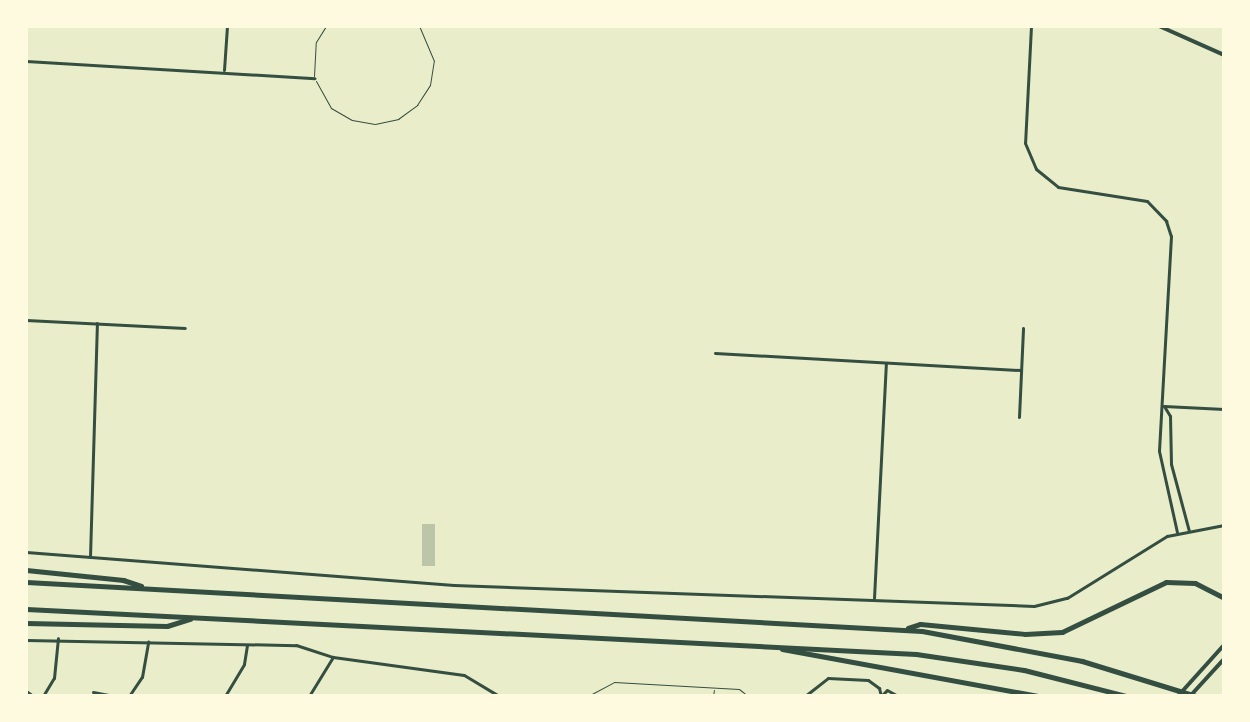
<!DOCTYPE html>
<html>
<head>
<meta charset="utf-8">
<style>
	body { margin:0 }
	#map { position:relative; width:1250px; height:722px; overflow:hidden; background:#e9edc9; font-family:Raleway,sans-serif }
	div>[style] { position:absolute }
	.building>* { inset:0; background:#bcc5a7; transform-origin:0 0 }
	.service>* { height:1px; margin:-0.5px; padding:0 0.5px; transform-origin:0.5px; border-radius:0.5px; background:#344e41 }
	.minor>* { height:3px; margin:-1.5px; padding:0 1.5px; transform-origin:1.5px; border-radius:1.5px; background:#344e41 }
	.tertiary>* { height:3px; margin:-1.5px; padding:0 1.5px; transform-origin:1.5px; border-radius:1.5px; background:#344e41 }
	.secondary>* { height:4px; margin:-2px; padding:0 2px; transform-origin:2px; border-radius:2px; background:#344e41 }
	.primary>* { height:4px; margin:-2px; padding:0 2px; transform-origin:2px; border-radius:2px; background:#344e41 }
	.motorway>* { height:5px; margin:-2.5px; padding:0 2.5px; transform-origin:2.5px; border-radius:2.5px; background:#344e41 }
	span { translate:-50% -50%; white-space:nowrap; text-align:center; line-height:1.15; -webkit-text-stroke:7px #fefae0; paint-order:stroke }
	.frame { position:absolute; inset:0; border:28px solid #fefae0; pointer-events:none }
</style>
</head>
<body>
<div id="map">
	<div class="building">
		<div style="left:422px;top:524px;width:13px;height:42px"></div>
	</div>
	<div class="service">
		<div style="left:314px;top:76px;width:34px;rotate:-87deg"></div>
		<div style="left:316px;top:42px;width:19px;rotate:-58deg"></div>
		<div style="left:316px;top:81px;width:31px;rotate:61deg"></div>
		<div style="left:331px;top:108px;width:24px;rotate:30deg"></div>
		<div style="left:352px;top:120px;width:23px;rotate:10deg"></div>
		<div style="left:375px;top:124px;width:24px;rotate:-12deg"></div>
		<div style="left:398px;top:119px;width:24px;rotate:-36deg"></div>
		<div style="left:417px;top:105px;width:24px;rotate:-57deg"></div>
		<div style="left:430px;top:85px;width:24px;rotate:-81deg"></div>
		<div style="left:434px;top:61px;width:38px;rotate:-113deg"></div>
		<div style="left:588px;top:696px;width:30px;rotate:-28deg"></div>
		<div style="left:614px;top:682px;width:125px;rotate:3.2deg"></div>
		<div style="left:739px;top:689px;width:11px;rotate:38deg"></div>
		<div style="left:713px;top:696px;width:6px;rotate:-81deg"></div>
	</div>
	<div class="minor">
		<div style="left:1031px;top:26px;width:117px;rotate:92.9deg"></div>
		<div style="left:1025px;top:143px;width:28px;rotate:67deg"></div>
		<div style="left:1036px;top:169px;width:28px;rotate:39deg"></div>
		<div style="left:1058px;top:187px;width:90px;rotate:8.9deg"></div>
		<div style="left:1147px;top:201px;width:28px;rotate:46deg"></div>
		<div style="left:1166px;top:221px;width:16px;rotate:72deg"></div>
		<div style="left:1171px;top:236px;width:215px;rotate:93.2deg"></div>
		<div style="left:1159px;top:451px;width:83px;rotate:77.5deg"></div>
		<div style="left:26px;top:61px;width:289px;rotate:3.4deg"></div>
		<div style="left:224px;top:70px;width:44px;rotate:-86.1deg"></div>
		<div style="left:715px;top:353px;width:306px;rotate:3.2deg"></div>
		<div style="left:1164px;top:406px;width:12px;rotate:59deg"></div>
		<div style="left:1170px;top:416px;width:48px;rotate:88.8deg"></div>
		<div style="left:1171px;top:464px;width:69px;rotate:75deg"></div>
		<div style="left:1164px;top:406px;width:60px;rotate:2.9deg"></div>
		<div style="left:1019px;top:417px;width:89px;rotate:-87.4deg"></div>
		<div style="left:90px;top:557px;width:234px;rotate:-88.3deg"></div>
		<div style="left:874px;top:598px;width:235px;rotate:-87.1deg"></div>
		<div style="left:26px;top:691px;width:9px;rotate:36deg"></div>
		<div style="left:93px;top:692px;width:21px;rotate:11deg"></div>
		<div style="left:129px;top:696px;width:23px;rotate:-56deg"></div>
		<div style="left:142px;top:677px;width:36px;rotate:-80deg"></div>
		<div style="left:225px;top:696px;width:37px;rotate:-59deg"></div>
		<div style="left:244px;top:664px;width:19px;rotate:-81deg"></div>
		<div style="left:309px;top:696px;width:46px;rotate:-58.4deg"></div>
		<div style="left:766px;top:696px;width:34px"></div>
		<div style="left:805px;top:696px;width:29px;rotate:-38deg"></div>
		<div style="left:828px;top:678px;width:40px;rotate:2.9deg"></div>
		<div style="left:868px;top:680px;width:14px;rotate:36deg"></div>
		<div style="left:879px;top:688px;width:8px;rotate:76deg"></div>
		<div style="left:881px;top:696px;width:8px;rotate:-45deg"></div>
		<div style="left:887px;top:690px;width:13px;rotate:29deg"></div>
	</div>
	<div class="tertiary">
		<div style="left:26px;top:320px;width:159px;rotate:2.9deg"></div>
		<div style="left:26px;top:552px;width:429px;rotate:4.4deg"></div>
		<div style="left:454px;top:585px;width:580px;rotate:2.07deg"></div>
		<div style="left:1034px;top:606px;width:34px;rotate:-14deg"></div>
		<div style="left:1067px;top:598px;width:118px;rotate:-31.8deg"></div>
		<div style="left:1167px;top:536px;width:58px;rotate:-10.9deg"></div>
		<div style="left:26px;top:640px;width:270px;rotate:1.1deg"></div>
		<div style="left:296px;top:645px;width:39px;rotate:18deg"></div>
		<div style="left:333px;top:657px;width:132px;rotate:7.8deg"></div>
		<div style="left:464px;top:675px;width:41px;rotate:31deg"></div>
		<div style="left:43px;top:696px;width:21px;rotate:-59deg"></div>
		<div style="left:54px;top:678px;width:40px;rotate:-84.3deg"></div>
	</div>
	<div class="secondary">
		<div style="left:1159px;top:26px;width:71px;rotate:24deg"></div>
	</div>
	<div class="primary">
		<div style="left:1192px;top:694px;width:47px;rotate:-47.6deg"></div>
		<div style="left:1178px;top:696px;width:69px;rotate:-48deg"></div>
	</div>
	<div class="motorway">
		<div style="left:26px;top:570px;width:98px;rotate:5.9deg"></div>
		<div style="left:123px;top:580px;width:19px;rotate:18deg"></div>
		<div style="left:26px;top:582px;width:897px;rotate:3.13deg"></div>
		<div style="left:922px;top:631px;width:163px;rotate:10.6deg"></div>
		<div style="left:1082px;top:661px;width:119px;rotate:17.1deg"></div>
		<div style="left:26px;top:609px;width:891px;rotate:2.89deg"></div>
		<div style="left:916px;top:654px;width:109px;rotate:8.4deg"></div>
		<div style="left:1024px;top:670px;width:105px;rotate:14.3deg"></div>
		<div style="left:26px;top:623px;width:141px;rotate:1.2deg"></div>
		<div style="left:167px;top:626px;width:24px;rotate:-17deg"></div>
		<div style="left:908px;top:628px;width:13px;rotate:-18deg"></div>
		<div style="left:920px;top:624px;width:105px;rotate:5.4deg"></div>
		<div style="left:1025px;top:634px;width:37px;rotate:-3deg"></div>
		<div style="left:1062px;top:632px;width:115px;rotate:-25.7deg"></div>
		<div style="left:1166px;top:582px;width:29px;rotate:2deg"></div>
		<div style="left:1195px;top:583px;width:33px;rotate:27deg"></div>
		<div style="left:782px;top:649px;width:259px;rotate:10.4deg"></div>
	</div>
	<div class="frame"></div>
</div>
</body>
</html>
